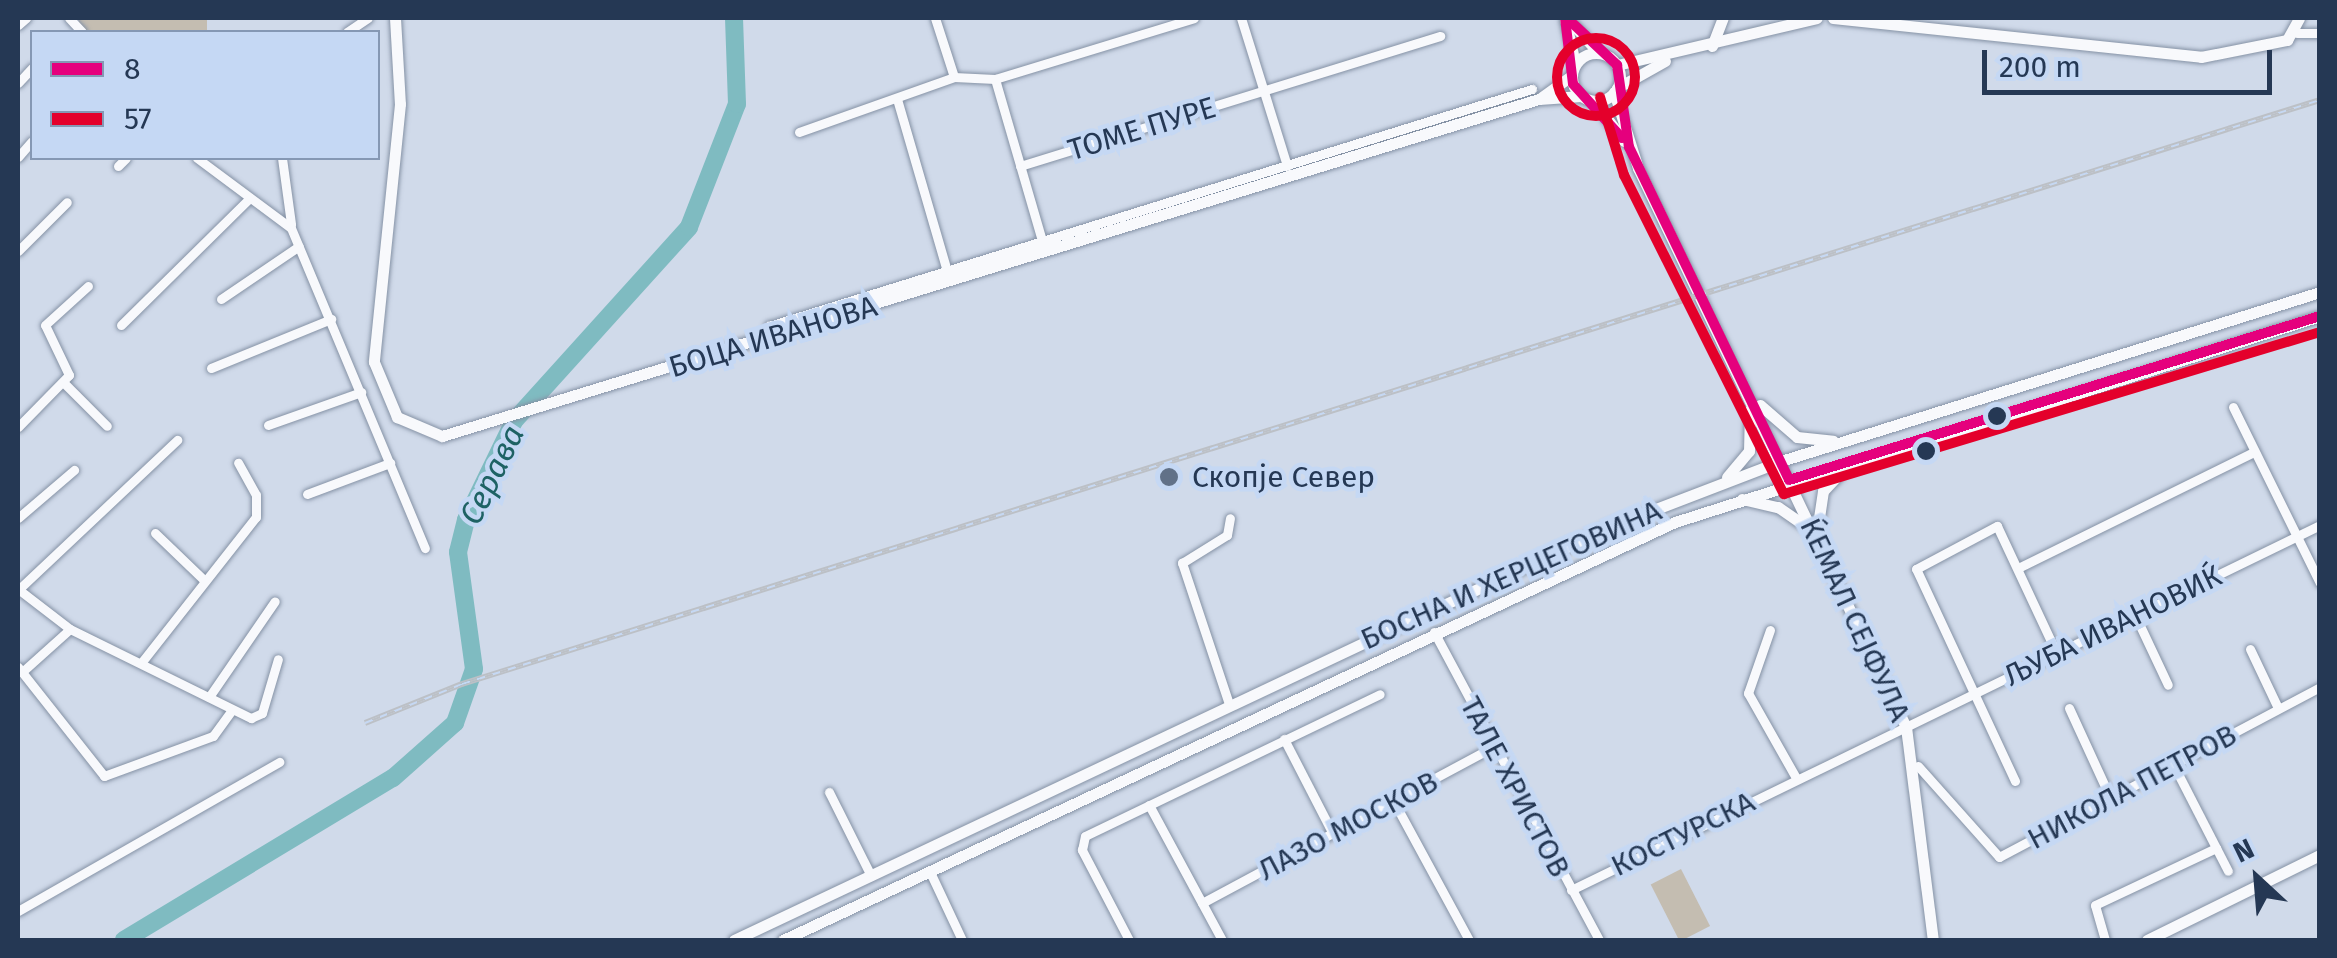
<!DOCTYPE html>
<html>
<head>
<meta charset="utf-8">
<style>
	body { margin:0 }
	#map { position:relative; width:2337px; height:958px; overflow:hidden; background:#d0daea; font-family:"Fira Sans",sans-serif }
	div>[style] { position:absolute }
	.green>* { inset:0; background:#c4bdb1; transform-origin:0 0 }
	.river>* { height:18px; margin:-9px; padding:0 9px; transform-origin:9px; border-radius:9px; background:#7fbbc1 }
	.roads { filter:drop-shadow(0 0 2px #8592a5) drop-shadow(0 0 2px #8592a5) }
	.minor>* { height:9px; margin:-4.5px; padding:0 4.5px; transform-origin:4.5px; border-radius:4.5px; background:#f8f9fc }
	.tertiary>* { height:11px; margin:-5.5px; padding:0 5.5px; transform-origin:5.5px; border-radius:5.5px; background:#f8f9fc }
	.tertiary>.ring { margin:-5.5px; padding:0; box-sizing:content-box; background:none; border:11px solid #f8f9fc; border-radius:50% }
	.rail>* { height:6px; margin-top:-3px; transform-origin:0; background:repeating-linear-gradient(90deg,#c5d8f4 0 8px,#bcc0c6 0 16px); box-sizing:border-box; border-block:2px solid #bcc0c6 }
	.bus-1>* { height:10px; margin:-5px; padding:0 5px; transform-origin:5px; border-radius:5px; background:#e5007d }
	.bus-2>* { height:10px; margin:-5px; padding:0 5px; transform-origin:5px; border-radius:5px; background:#e4002b }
	.bus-2>.ring { margin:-5px; padding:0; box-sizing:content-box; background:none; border:10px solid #e4002b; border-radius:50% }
	.dots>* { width:28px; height:28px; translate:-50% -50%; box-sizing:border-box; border:5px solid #c5d8f4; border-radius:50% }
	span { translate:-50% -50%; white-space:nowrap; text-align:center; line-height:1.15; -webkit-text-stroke:9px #c5d8f4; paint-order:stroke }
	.street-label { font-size:30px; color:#253854 }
	.poi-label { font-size:30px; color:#253854 }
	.left { translate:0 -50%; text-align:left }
	.water-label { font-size:32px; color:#1e6264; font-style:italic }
	.frame { position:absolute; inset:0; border:20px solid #253854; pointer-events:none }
	.legend { position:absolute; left:30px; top:30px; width:350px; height:130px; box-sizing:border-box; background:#c5d8f4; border:2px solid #8598b4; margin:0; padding:12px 18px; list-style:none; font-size:30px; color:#253854 }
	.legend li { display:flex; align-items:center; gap:20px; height:50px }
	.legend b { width:50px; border:2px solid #8598b4 }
	.north { position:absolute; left:2207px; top:828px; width:100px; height:100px; -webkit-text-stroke:8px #c5d8f4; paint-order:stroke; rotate:334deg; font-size:28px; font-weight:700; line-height:40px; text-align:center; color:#253854 }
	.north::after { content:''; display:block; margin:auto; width:35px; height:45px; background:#253854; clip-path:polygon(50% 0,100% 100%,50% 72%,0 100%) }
	.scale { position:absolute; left:1982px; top:50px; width:290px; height:45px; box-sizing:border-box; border:5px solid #253854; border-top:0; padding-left:12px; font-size:30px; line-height:35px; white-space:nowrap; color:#253854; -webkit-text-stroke:8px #c5d8f4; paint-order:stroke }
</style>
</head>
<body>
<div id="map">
	<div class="green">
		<div style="left:79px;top:18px;width:128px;height:18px"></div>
		<div style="left:1681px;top:869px;width:64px;height:34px;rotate:63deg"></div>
	</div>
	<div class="river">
		<div style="left:124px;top:940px;width:314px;rotate:-31.1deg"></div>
		<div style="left:393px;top:778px;width:83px;rotate:-41.6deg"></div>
		<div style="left:455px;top:723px;width:57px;rotate:-70.6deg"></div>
		<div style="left:474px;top:669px;width:118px;rotate:-97.8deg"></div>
		<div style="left:458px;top:552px;width:33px;rotate:-76deg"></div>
		<div style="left:466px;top:520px;width:110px;rotate:-64.1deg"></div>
		<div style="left:514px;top:421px;width:261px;rotate:-47.9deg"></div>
		<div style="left:689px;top:227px;width:132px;rotate:-68.7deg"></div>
		<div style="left:737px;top:104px;width:86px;rotate:-92deg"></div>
	</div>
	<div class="roads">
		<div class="minor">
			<div style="left:69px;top:18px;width:19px;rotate:47deg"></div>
			<div style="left:935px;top:18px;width:62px;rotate:72.1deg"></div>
			<div style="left:1241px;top:18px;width:155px;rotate:72.7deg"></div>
			<div style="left:18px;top:25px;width:11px;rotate:-41deg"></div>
			<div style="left:347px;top:32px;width:25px;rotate:-34deg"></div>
			<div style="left:2297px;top:33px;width:23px"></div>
			<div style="left:995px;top:79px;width:169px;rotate:73.8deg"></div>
			<div style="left:18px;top:83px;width:21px;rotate:-47deg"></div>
			<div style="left:897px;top:99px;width:182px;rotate:73.8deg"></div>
			<div style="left:799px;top:132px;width:164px;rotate:-19.5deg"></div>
			<div style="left:954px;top:77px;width:41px;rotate:2.8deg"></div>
			<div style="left:995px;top:79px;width:208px;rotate:-17deg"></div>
			<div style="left:18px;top:157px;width:21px;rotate:-49deg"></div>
			<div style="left:197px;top:158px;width:117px;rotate:36.7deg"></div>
			<div style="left:291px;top:228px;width:347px;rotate:67.3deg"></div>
			<div style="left:282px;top:158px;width:67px;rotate:82.2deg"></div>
			<div style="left:118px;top:166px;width:11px;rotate:-45deg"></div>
			<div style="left:1020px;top:166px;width:440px;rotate:-17.2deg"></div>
			<div style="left:18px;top:251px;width:69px;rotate:-45deg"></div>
			<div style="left:221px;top:299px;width:94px;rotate:-34.2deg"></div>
			<div style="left:121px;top:325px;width:181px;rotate:-44.6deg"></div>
			<div style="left:765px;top:339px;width:14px;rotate:-73deg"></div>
			<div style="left:769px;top:326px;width:799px;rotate:-17.26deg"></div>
			<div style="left:211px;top:368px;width:130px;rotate:-22.2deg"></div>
			<div style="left:63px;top:382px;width:62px;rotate:45deg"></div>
			<div style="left:2233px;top:407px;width:196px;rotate:63.7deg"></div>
			<div style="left:268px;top:425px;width:99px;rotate:-19.5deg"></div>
			<div style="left:18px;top:427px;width:73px;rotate:-45.6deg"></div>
			<div style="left:69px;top:375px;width:55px;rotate:-115.6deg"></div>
			<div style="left:45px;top:325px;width:58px;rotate:-42.2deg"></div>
			<div style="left:307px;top:494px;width:89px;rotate:-20.5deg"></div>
			<div style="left:18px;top:518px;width:74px;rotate:-40.6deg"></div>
			<div style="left:155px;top:533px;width:66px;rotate:43.8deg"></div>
			<div style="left:2018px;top:568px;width:263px;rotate:-26.2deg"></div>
			<div style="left:18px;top:589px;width:66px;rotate:37.6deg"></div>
			<div style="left:70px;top:629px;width:202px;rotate:26.2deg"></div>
			<div style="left:251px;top:718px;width:12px;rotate:-24deg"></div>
			<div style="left:262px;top:713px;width:56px;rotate:-73.5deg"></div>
			<div style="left:18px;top:590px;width:219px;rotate:-43.3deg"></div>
			<div style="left:2135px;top:615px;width:77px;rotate:64.8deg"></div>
			<div style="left:1770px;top:630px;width:67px;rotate:109.2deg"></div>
			<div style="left:1748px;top:693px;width:98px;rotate:60.5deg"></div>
			<div style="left:1434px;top:632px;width:349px;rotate:61.8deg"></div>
			<div style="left:2250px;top:649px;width:65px;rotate:64.6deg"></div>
			<div style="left:141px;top:663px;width:186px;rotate:-51.8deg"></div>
			<div style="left:256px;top:517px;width:22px;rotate:-90deg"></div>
			<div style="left:256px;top:495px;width:37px;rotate:-119deg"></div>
			<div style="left:18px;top:667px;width:139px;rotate:51.7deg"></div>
			<div style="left:104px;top:776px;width:116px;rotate:-20.2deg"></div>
			<div style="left:213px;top:736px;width:32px;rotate:-54deg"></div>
			<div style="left:22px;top:672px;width:64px;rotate:-41.9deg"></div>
			<div style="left:209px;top:697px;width:116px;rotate:-55.5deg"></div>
			<div style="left:1229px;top:704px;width:149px;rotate:-108.4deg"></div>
			<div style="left:1182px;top:563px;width:53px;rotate:-31.9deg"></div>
			<div style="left:1227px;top:535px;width:17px;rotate:-80deg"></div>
			<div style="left:2069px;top:708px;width:98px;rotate:65.3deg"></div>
			<div style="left:1284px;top:739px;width:107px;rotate:62.7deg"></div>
			<div style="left:2173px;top:764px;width:120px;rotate:62.8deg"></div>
			<div style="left:1918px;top:766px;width:122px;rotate:48.3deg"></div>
			<div style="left:1999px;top:857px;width:363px;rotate:-27.9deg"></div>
			<div style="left:2015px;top:781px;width:234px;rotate:-115deg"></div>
			<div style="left:1916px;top:569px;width:92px;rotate:-28deg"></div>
			<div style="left:1997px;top:526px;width:139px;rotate:64.9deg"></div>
			<div style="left:829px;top:792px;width:94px;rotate:63.4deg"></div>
			<div style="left:1394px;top:802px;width:157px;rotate:61.5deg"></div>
			<div style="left:1149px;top:805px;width:153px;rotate:61.6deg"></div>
			<div style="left:930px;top:872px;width:75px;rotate:64.8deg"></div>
			<div style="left:1571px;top:890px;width:833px;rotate:-25.98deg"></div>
			<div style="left:1202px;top:903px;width:330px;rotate:-28.2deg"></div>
			<div style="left:18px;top:911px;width:301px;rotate:-29.7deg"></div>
			<div style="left:1129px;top:940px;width:102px;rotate:-117.6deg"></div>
			<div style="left:1082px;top:850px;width:14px;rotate:-78deg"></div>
			<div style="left:1085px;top:836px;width:327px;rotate:-25.7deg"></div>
			<div style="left:2105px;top:940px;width:36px;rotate:-106deg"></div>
			<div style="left:2095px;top:905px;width:134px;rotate:-25.2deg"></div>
		</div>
		<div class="tertiary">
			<div style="left:395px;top:18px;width:86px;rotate:86.7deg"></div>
			<div style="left:400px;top:104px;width:259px;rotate:95.8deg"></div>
			<div style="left:374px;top:362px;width:60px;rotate:67.3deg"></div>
			<div style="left:397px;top:417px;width:49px;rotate:22.9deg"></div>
			<div style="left:442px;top:436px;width:1148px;rotate:-17.08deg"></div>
			<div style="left:1539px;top:99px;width:42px;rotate:-4.1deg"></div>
			<div style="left:1567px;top:18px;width:47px;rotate:47.6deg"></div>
			<div style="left:1833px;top:18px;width:370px;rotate:6deg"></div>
			<div style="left:2201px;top:57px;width:88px;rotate:-11.2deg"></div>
			<div style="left:2287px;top:40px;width:25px;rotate:-61deg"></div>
			<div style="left:1565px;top:19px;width:45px;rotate:77.2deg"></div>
			<div style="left:1712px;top:46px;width:30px;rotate:-69deg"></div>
			<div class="ring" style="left:1572px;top:53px;width:37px;height:37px"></div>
			<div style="left:1617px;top:65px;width:205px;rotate:-13.2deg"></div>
			<div style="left:1617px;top:88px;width:55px;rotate:-29.4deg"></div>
			<div style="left:1614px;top:92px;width:80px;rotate:72.5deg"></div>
			<div style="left:1638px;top:168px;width:620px;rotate:64.39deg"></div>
			<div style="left:1906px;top:727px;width:215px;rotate:82.8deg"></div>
			<div style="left:1542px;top:97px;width:36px;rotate:-36deg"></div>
			<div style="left:1594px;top:101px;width:50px;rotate:53.1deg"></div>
			<div style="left:1760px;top:405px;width:49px;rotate:40.9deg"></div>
			<div style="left:1797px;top:437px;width:36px;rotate:6deg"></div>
			<div style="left:1727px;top:477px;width:34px;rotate:-50deg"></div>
			<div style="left:1749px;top:451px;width:41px;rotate:-88.6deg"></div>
			<div style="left:1742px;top:499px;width:37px;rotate:13deg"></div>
			<div style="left:1778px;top:507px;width:39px;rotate:35deg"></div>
			<div style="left:1817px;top:531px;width:40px;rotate:-81.5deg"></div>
			<div style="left:1823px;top:491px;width:35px;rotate:-47deg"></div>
			<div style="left:734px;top:940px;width:968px;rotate:-25.27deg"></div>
			<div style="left:1609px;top:527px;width:184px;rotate:-21deg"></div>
			<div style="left:1781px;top:461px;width:565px;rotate:-17.41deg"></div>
			<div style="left:783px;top:940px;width:985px;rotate:-25.11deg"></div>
			<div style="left:1675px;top:522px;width:677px;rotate:-17.71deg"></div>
			<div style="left:2147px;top:940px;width:193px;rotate:-26.2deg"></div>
		</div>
	</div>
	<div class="rail">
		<div style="left:365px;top:723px;width:105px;rotate:-21.9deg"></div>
		<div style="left:462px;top:684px;width:1948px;rotate:-17.45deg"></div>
	</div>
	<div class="bus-1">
		<div style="left:1565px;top:18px;width:66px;rotate:83.1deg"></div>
		<div style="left:1573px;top:84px;width:73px;rotate:47.8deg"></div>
		<div style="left:1567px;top:18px;width:69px;rotate:43.2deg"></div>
		<div style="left:1617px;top:65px;width:83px;rotate:81.7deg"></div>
		<div style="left:1629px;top:147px;width:369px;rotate:64.3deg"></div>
		<div style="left:1789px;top:480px;width:556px;rotate:-17.16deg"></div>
	</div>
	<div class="bus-2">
		<div class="ring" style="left:1557px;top:38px;width:68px;height:68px"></div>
		<div style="left:1600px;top:97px;width:82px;rotate:72.9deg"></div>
		<div style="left:1624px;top:175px;width:357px;rotate:63.4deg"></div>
		<div style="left:1784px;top:494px;width:560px;rotate:-16.82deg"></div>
	</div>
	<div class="dots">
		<div style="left:1997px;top:416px;background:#253854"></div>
		<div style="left:1926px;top:451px;background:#253854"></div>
		<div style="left:1169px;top:477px;background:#617188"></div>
	</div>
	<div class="street-label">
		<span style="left:1142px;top:129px;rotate:-17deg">ТОМЕ ПУРЕ</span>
		<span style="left:773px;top:337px;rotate:-17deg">БОЦА ИВАНОВА</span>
		<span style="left:1511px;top:575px;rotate:-24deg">БОСНА И ХЕРЦЕГОВИНА</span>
		<span style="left:1855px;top:620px;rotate:65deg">ЌЕМАЛ СЕЈФУЛА</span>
		<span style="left:2113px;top:626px;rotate:-26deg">ЉУБА ИВАНОВИЌ</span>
		<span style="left:1515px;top:787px;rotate:62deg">ТАЛЕ ХРИСТОВ</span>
		<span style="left:2132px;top:787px;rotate:-28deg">НИКОЛА ПЕТРОВ</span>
		<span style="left:1348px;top:826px;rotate:-28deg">ЛАЗО МОСКОВ</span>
		<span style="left:1683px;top:834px;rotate:-26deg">КОСТУРСКА</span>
	</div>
	<div class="poi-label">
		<span class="left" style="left:1192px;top:477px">Скопје Север</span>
	</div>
	<div class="water-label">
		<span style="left:492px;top:475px;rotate:-64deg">Серава</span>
	</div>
	<div class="frame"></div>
	<ul class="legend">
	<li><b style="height:12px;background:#e5007d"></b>8</li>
	<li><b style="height:12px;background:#e4002b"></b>57</li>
	</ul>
	<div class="north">N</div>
	<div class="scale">200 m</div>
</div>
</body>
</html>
